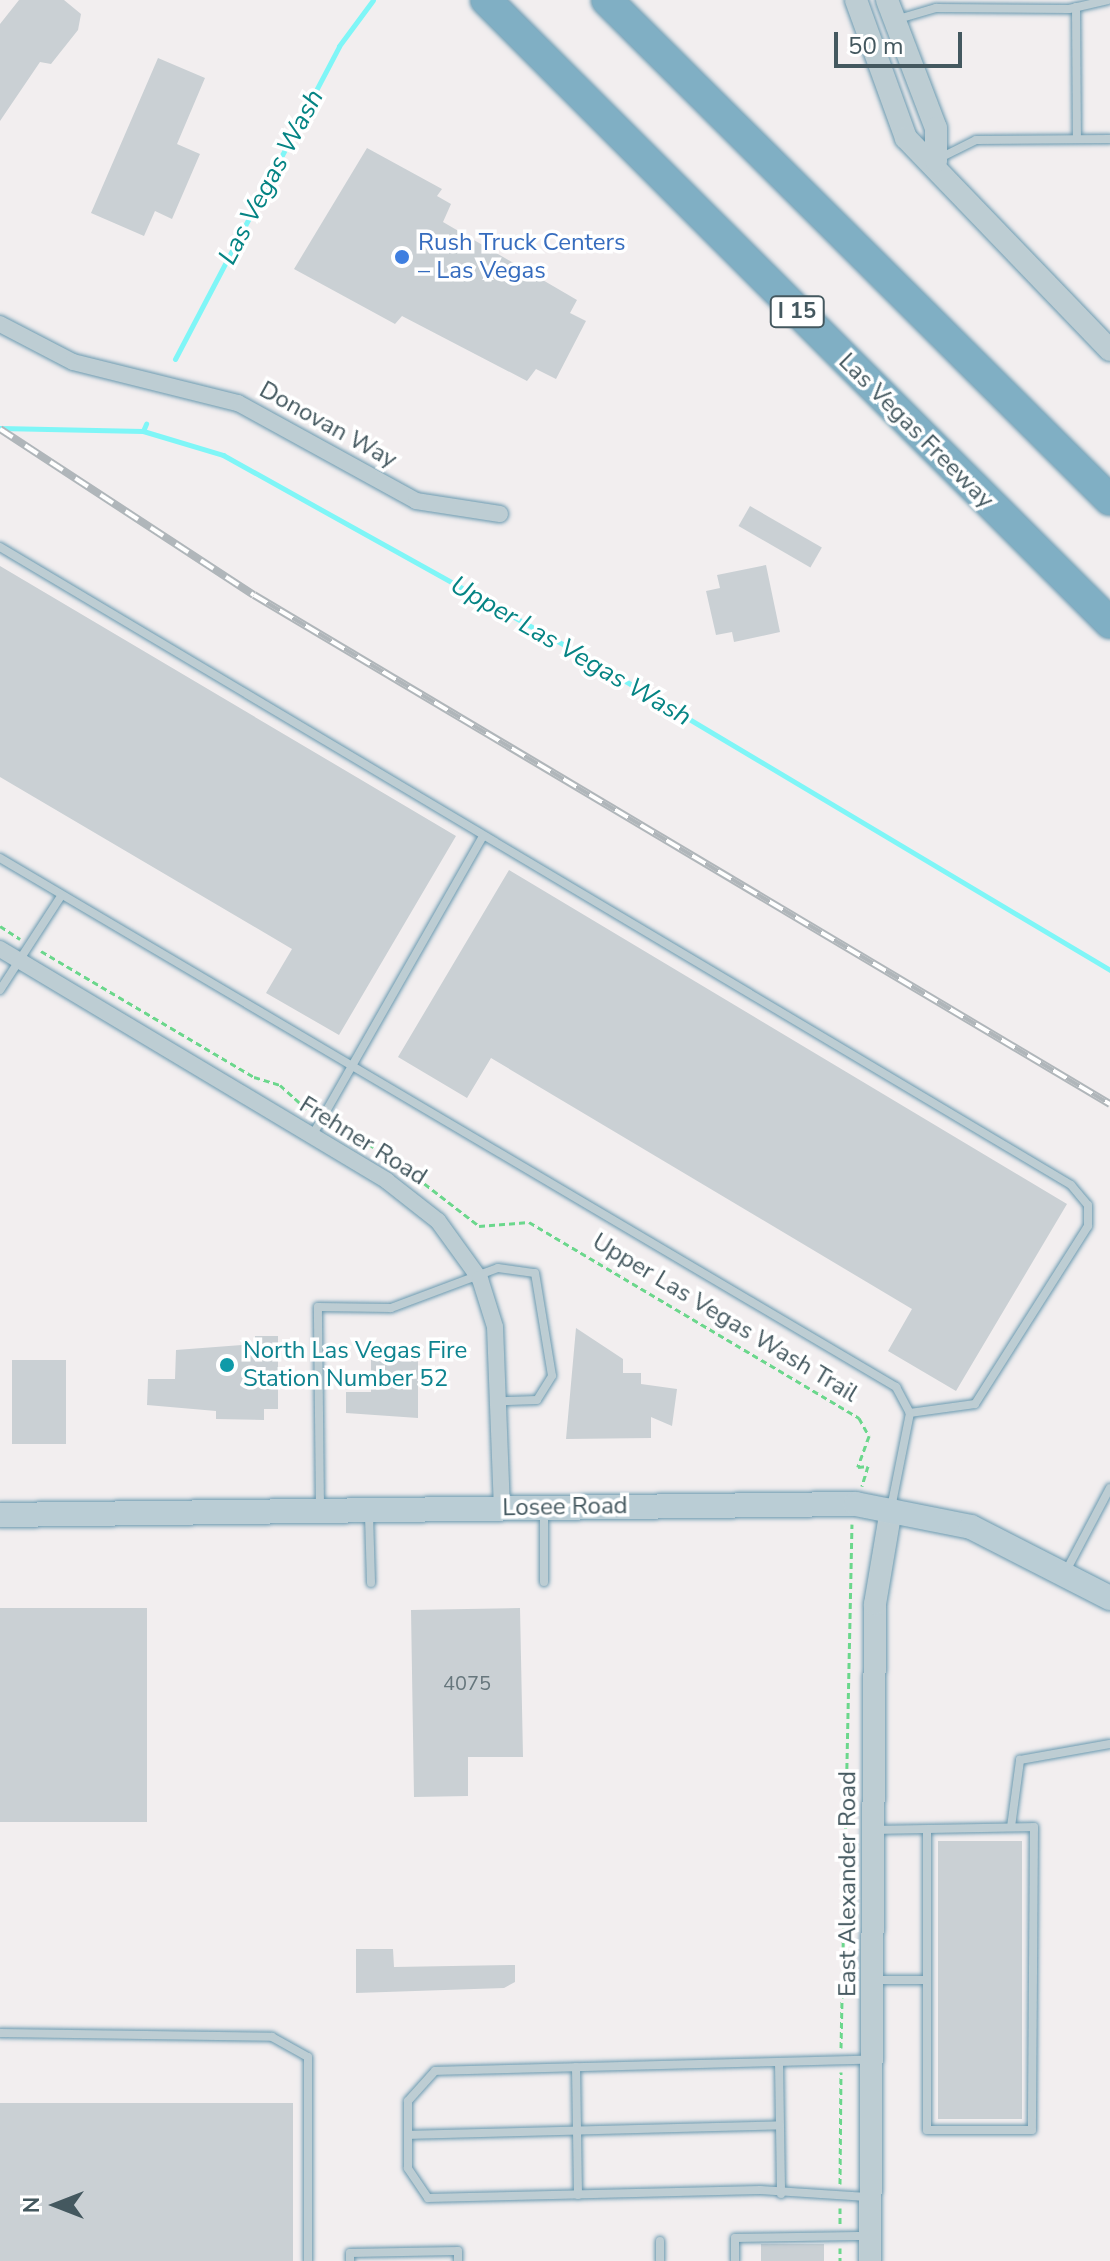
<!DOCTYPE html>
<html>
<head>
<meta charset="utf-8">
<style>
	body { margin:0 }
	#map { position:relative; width:1110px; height:2261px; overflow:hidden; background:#f2eeef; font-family:"Nunito Sans",sans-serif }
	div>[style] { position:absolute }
	.stream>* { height:5px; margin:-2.5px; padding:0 2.5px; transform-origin:2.5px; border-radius:2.5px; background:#7ff6f7 }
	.building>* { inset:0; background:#cad0d4; transform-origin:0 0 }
	.path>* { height:3px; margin-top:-1.5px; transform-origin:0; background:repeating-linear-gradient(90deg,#6bd78c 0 6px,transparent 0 10px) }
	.roads { filter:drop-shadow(0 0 2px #6b9ab0) drop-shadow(0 0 2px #6b9ab0) }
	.service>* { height:8px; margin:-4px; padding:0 4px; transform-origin:4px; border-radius:4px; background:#bdcdd3 }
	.minor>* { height:16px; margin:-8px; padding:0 8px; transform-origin:8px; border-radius:8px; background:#bdcdd3 }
	.tertiary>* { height:22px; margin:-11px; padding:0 11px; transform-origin:11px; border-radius:11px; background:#bdcdd3 }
	.secondary>* { height:24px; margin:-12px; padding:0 12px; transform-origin:12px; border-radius:12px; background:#bacdd5 }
	.motorway>* { height:30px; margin:-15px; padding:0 15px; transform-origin:15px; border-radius:15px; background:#80afc4 }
	.rail>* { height:8px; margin-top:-4px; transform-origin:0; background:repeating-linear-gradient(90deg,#fff 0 15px,#b0b6ba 0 30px); box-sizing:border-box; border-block:2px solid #b0b6ba }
	.dots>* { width:22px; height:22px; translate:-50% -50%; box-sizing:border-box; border:4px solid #fff; border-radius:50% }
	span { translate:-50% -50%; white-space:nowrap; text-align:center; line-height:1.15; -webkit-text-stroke:7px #fff; paint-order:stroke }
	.number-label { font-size:20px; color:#66767c }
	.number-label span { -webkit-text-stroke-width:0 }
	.shield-label span { padding:2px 6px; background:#fff; border:2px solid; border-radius:6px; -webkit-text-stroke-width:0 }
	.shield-label { font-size:22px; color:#44585f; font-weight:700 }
	.shop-label { font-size:24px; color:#366cbe }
	.left { translate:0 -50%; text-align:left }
	.street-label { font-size:24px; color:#44585f }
	.culture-label { font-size:24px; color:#0d838f }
	.water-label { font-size:26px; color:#058484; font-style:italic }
	.north { position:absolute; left:16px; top:2165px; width:80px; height:80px; -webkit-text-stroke:6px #fff; paint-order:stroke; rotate:270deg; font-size:22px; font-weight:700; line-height:32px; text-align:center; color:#44585f }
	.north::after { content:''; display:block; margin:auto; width:28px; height:36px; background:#44585f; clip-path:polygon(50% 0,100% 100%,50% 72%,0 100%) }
	.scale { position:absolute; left:834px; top:32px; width:128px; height:36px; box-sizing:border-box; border:4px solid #44585f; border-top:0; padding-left:10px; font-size:24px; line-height:28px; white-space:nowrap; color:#44585f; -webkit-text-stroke:6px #fff; paint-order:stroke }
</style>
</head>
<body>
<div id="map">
	<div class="stream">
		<div style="left:175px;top:359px;width:353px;rotate:-62.3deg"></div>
		<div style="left:339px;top:46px;width:57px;rotate:-53.5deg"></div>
		<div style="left:0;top:428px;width:143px;rotate:1.2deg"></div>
		<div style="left:143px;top:431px;width:84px;rotate:16.7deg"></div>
		<div style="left:223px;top:455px;width:409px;rotate:29.1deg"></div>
		<div style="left:580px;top:654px;width:617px;rotate:30.8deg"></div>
		<div style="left:143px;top:431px;width:8px;rotate:-67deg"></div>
	</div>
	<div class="building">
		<div style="clip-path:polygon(19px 0,64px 0,81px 14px,78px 30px,51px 64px,40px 62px,0 121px,0 24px)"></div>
		<div style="clip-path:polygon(158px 58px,205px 78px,177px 144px,200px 154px,172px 219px,155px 211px,144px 236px,91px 213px)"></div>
		<div style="clip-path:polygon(367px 148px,442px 189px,437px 196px,451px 204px,443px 222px,577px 300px,570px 313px,586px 321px,556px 379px,536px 369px,527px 381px,402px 316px,395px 324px,294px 269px)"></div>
		<div style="left:750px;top:506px;width:83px;height:23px;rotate:30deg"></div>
		<div style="clip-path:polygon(766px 565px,780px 632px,734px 642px,732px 632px,716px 635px,706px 591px,720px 588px,717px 575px)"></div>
		<div style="clip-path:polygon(0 566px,456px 836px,339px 1035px,266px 993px,292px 949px,0 777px)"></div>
		<div style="clip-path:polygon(509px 870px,1067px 1204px,956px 1391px,888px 1351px,912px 1309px,491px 1058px,467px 1098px,398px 1057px)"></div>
		<div style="clip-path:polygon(576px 1328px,623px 1359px,623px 1373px,641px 1373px,641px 1384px,677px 1389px,672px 1426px,651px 1417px,651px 1438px,566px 1439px)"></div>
		<div style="clip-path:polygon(255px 1336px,278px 1336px,278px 1409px,264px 1409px,264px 1420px,216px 1419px,216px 1411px,147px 1405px,148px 1379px,175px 1379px,176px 1350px,255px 1344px)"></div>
		<div style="clip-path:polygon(371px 1352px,418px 1354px,418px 1418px,346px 1413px,346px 1392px,371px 1392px)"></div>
		<div style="left:12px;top:1360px;width:54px;height:84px"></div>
		<div style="left:0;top:1608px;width:147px;height:214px"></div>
		<div style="clip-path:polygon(520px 1608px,523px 1757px,468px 1757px,468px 1796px,414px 1797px,411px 1610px)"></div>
		<div style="left:938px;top:1841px;width:84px;height:278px"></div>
		<div style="clip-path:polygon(356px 1949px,393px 1949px,394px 1967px,515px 1965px,515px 1982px,504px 1988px,356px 1993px)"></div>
		<div style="left:0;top:2103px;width:293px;height:158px"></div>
		<div style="left:824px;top:2244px;width:17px;height:63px;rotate:90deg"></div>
	</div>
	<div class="path">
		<div style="left:0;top:926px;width:24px;rotate:33deg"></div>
		<div style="left:41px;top:951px;width:247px;rotate:30.6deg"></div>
		<div style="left:254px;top:1077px;width:27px;rotate:17deg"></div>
		<div style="left:280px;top:1085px;width:40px;rotate:42deg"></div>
		<div style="left:333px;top:1126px;width:59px;rotate:27.4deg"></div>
		<div style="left:385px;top:1153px;width:119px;rotate:37.8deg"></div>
		<div style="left:479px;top:1226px;width:50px;rotate:-4.6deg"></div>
		<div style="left:529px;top:1222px;width:384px;rotate:30.7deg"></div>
		<div style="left:859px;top:1418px;width:21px;rotate:61deg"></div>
		<div style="left:869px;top:1436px;width:33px;rotate:110deg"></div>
		<div style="left:858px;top:1467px;width:10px;rotate:-6deg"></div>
		<div style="left:868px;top:1466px;width:21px;rotate:107deg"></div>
		<div style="left:841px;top:2048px;width:524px;rotate:-88.8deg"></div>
		<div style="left:840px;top:2184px;width:112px;rotate:-89.5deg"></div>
		<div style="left:840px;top:2208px;width:16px;rotate:90deg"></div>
		<div style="left:840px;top:2248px;width:13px;rotate:90deg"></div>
	</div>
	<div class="roads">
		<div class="service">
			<div style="left:1076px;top:7px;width:132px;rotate:89.6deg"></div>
			<div style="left:895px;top:20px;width:43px;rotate:-16.3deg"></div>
			<div style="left:936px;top:8px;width:133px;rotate:0.4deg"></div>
			<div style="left:1069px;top:9px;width:40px;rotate:-13deg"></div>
			<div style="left:940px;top:158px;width:40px;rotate:-26.6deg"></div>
			<div style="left:976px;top:140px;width:134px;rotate:-0.4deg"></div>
			<div style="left:0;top:547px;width:1247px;rotate:30.78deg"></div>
			<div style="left:1071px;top:1185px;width:26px;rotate:50deg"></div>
			<div style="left:1088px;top:1205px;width:21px;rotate:90deg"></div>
			<div style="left:1088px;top:1226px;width:211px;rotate:122.4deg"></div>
			<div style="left:975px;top:1404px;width:66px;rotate:172.1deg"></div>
			<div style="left:0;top:858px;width:1041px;rotate:30.56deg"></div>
			<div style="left:896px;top:1387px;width:30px;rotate:62deg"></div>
			<div style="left:910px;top:1413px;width:97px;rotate:101.3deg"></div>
			<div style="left:0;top:990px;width:112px;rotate:-57deg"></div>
			<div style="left:312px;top:1136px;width:345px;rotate:-60.3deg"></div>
			<div style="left:320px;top:1510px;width:203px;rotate:-90.6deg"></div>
			<div style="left:318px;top:1307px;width:73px;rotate:0.8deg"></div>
			<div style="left:391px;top:1308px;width:114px;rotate:-20.5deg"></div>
			<div style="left:498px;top:1268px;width:37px;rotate:8deg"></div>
			<div style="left:535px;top:1273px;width:104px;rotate:80.6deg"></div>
			<div style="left:552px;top:1376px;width:28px;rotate:122deg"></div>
			<div style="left:537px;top:1400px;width:36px;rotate:178deg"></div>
			<div style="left:544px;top:1511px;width:71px;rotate:90deg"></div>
			<div style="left:369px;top:1515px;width:68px;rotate:88.3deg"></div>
			<div style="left:1066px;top:1571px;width:94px;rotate:-62.1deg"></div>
			<div style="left:1011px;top:1827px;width:68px;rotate:-82.3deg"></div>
			<div style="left:1020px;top:1760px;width:91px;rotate:-10.1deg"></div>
			<div style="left:876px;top:1830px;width:158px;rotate:-1.1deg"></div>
			<div style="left:1034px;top:1827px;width:303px;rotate:90.4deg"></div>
			<div style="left:1032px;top:2130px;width:105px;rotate:180deg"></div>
			<div style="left:927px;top:2130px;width:300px;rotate:-90deg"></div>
			<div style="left:875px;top:1980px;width:52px"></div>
			<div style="left:0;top:2033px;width:272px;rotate:0.8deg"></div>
			<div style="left:272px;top:2037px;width:41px;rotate:29.1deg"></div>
			<div style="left:308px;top:2057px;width:204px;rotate:90deg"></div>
			<div style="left:779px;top:2062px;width:132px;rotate:89.1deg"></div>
			<div style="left:576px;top:2067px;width:128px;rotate:89.1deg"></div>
			<div style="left:408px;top:2135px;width:372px;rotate:-1.5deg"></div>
			<div style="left:867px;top:2197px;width:107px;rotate:-176.3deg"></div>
			<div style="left:760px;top:2190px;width:332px;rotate:178.6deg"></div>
			<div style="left:428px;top:2198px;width:36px;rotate:-124deg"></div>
			<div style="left:408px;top:2168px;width:67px;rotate:-90deg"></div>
			<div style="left:408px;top:2101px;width:40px;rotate:-48deg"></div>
			<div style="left:435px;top:2071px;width:433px;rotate:-1.5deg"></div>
			<div style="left:660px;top:2241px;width:20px;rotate:90deg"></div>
			<div style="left:350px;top:2261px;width:8px;rotate:-90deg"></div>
			<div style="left:350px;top:2253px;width:108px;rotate:-1.1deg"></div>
			<div style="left:458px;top:2251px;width:10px;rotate:90deg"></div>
			<div style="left:735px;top:2261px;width:23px;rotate:-90deg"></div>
			<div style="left:735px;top:2238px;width:134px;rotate:-0.9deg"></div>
		</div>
		<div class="minor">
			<div style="left:0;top:324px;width:82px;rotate:27.5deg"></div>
			<div style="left:73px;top:362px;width:170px;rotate:14deg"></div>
			<div style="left:238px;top:403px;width:203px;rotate:28.8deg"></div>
			<div style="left:416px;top:501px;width:85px;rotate:8.8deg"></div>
			<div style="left:0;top:949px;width:451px;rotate:30.9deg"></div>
			<div style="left:387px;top:1181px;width:65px;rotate:38.1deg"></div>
			<div style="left:438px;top:1221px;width:72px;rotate:54.1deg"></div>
			<div style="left:480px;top:1279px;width:50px;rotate:72.6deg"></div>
			<div style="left:495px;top:1327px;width:181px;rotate:87.8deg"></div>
		</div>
		<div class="tertiary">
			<div style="left:856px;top:0;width:147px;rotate:70.1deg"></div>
			<div style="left:906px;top:138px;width:294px;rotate:46.1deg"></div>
			<div style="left:887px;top:0;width:137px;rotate:69.1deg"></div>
			<div style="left:936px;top:128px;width:33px;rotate:90deg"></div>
			<div style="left:870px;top:2261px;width:657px;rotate:-89.56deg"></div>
			<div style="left:875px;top:1604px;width:96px;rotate:-80.4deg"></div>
		</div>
		<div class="secondary">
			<div style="left:0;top:1515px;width:856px;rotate:-0.74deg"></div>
			<div style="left:856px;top:1504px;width:117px;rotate:11.3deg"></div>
			<div style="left:971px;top:1527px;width:156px;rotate:27.1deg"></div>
		</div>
		<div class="motorway">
			<div style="left:486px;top:0;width:882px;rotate:44.95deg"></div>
			<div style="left:607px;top:0;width:709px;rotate:44.83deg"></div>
		</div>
	</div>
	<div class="rail">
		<div style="left:0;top:429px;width:303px;rotate:33.2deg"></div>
		<div style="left:254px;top:595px;width:996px;rotate:30.74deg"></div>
	</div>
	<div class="dots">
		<div style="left:402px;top:257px;background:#3f7fe0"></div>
		<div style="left:227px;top:1365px;background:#0f9aa8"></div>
	</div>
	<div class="number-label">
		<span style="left:467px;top:1683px">4075</span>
	</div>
	<div class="shield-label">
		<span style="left:797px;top:312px">I 15</span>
	</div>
	<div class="shop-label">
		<span class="left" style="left:418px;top:257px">Rush Truck Centers<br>– Las Vegas</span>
	</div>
	<div class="street-label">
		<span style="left:328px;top:425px;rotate:29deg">Donovan Way</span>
		<span style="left:916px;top:431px;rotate:45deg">Las Vegas Freeway</span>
		<span style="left:363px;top:1141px;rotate:32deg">Frehner Road</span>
		<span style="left:725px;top:1318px;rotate:31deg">Upper Las Vegas Wash Trail</span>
		<span style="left:565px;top:1507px;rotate:-1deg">Losee Road</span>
		<span style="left:848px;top:1884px;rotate:-90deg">East Alexander Road</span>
	</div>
	<div class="culture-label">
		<span class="left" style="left:243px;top:1365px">North Las Vegas Fire<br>Station Number 52</span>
	</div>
	<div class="water-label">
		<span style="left:271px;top:177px;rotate:-62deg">Las Vegas Wash</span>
		<span style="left:571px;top:651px;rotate:30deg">Upper Las Vegas Wash</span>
	</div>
	<div class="north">N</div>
	<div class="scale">50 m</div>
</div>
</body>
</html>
